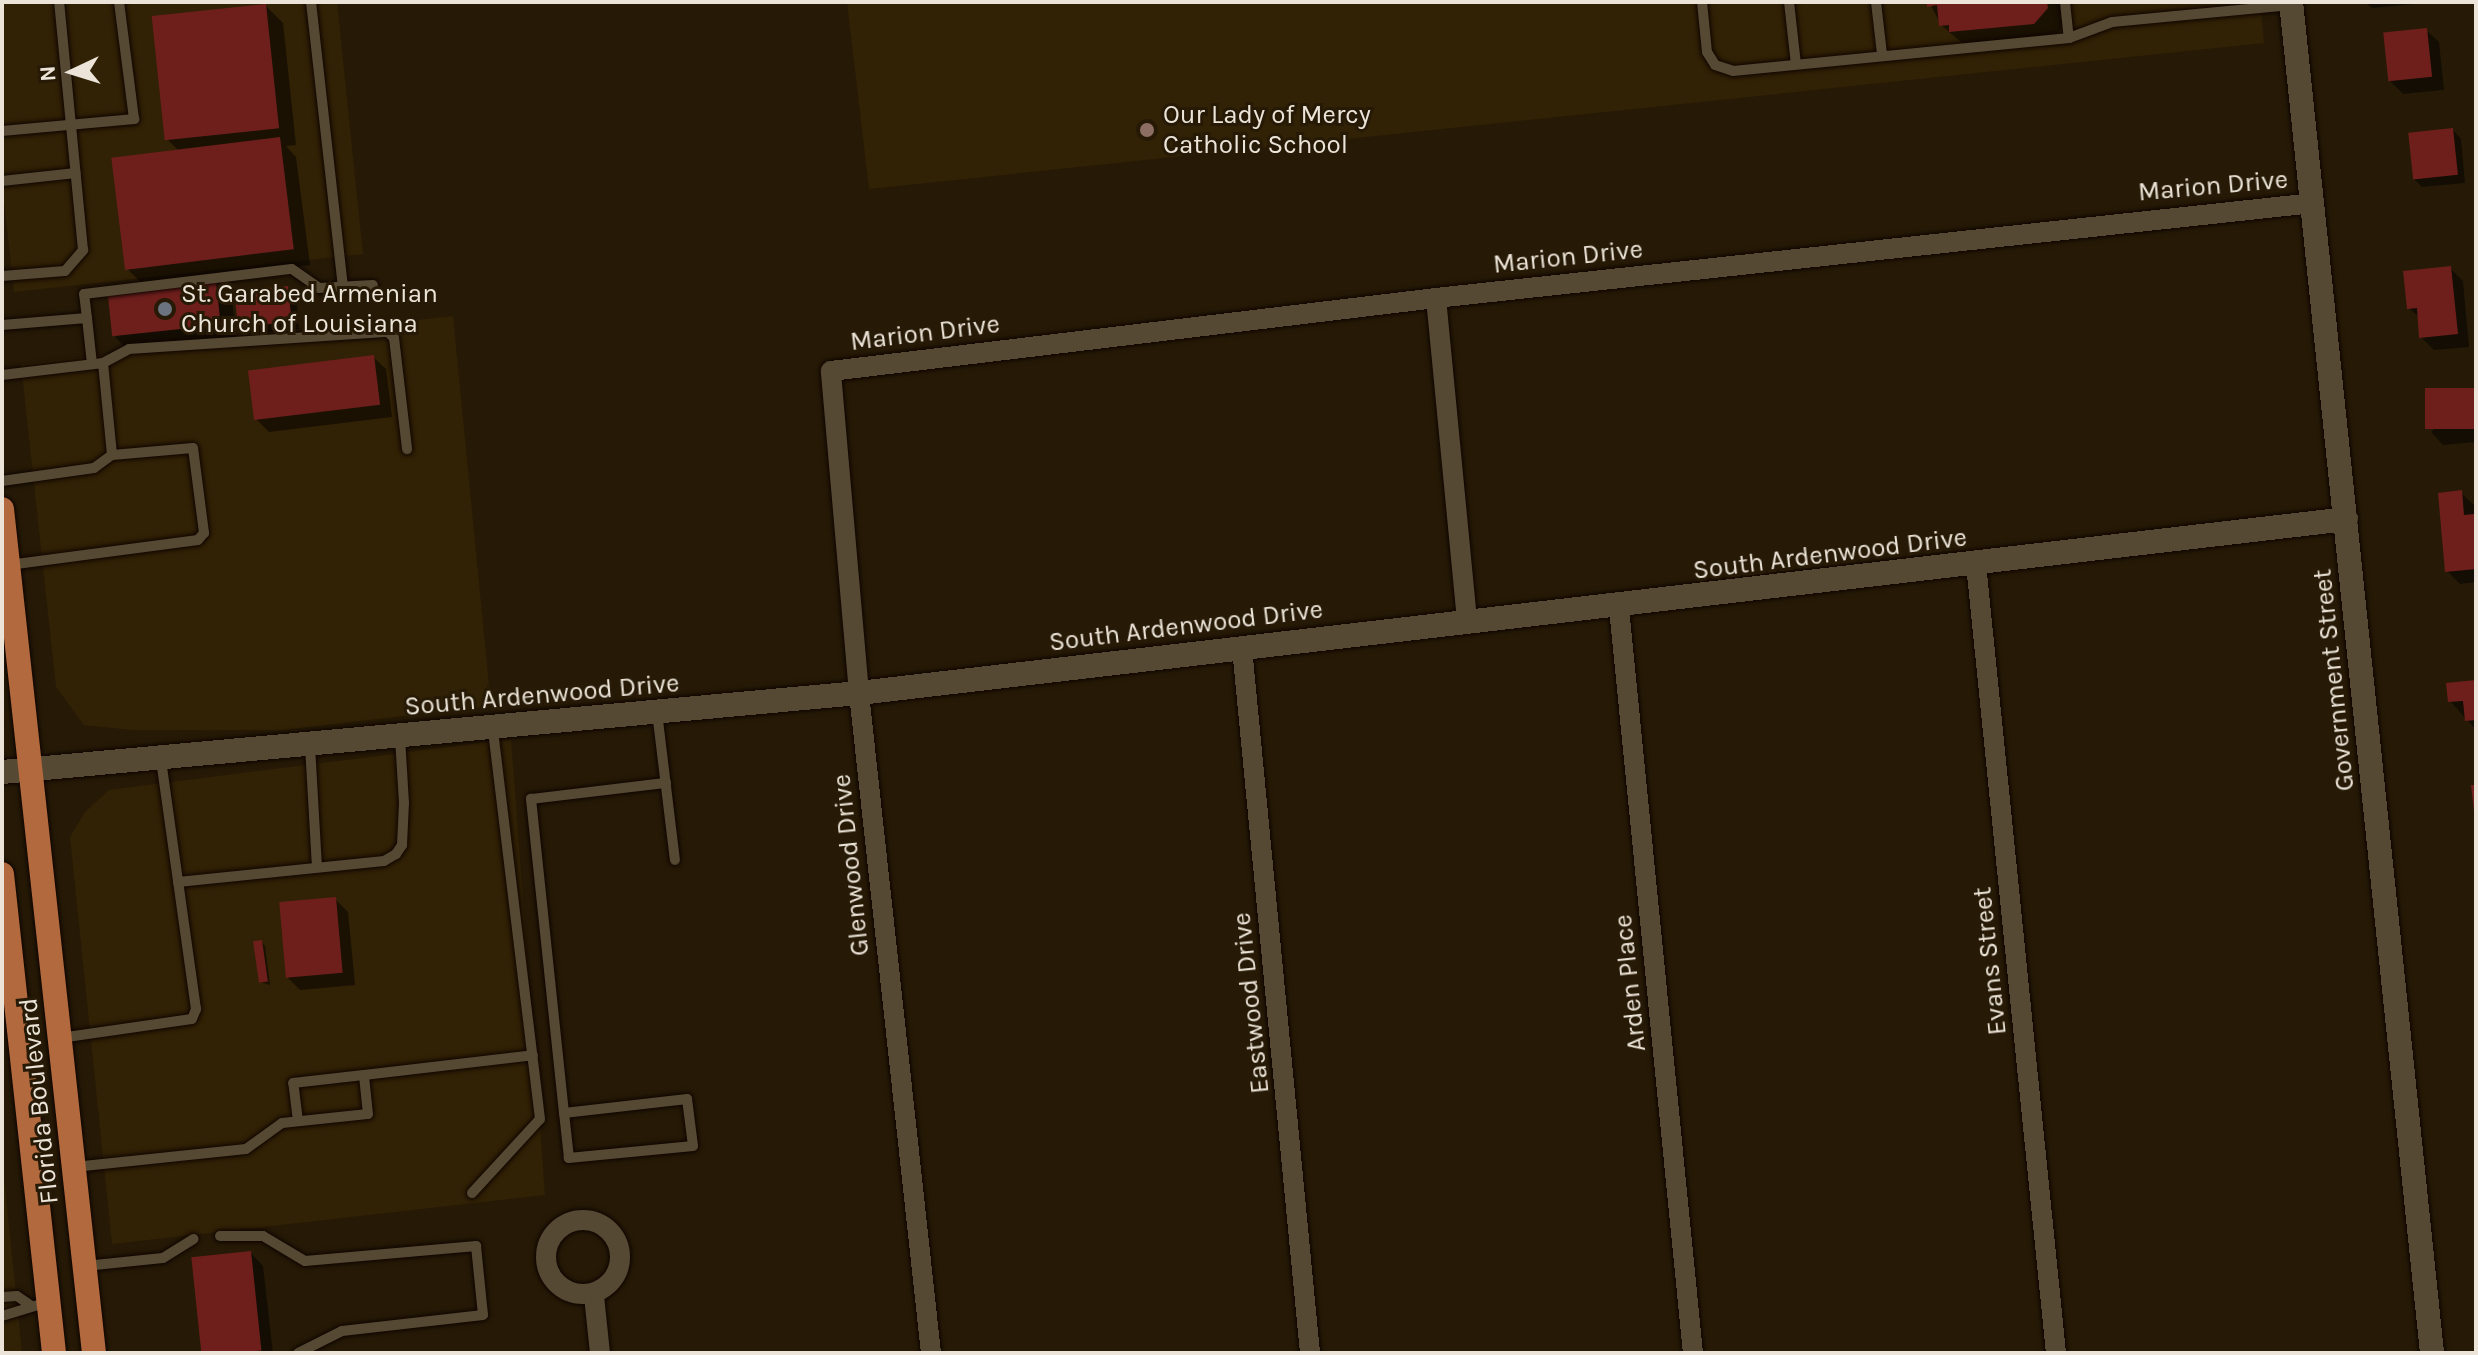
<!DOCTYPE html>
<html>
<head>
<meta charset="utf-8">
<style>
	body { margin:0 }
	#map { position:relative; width:2478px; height:1355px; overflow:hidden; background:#261a06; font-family:Karla,sans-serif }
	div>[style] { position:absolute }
	.built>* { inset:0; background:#312105 }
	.shadow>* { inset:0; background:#0007 }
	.building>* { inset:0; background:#6e1f1c; transform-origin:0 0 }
	.roads { filter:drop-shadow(0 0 2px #0f0500) drop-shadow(0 0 2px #0f0500) }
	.service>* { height:10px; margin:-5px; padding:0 5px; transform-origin:5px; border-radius:5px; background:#564933 }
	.minor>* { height:20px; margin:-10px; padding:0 10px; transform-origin:10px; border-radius:10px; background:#564933 }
	.minor>.ring { margin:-10px; padding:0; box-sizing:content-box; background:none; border:20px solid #564933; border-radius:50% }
	.tertiary>* { height:24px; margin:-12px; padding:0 12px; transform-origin:12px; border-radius:12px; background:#564933 }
	.secondary>* { height:24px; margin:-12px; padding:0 12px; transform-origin:12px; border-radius:12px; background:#564933 }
	.primary>* { height:24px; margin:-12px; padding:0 12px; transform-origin:12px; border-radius:12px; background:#b2693d }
	.dots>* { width:22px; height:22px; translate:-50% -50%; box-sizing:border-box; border:4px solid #261a06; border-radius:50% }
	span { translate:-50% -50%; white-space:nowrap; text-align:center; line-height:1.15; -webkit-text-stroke:6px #261a06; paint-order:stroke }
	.poi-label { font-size:26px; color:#ece4d8 }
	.left { translate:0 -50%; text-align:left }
	.street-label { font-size:26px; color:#ece4d8 }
	.frame { position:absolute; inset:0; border:4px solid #ece4d8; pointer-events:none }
	.north { position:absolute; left:32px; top:32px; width:80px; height:80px; -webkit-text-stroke:6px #261a06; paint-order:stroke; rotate:266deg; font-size:22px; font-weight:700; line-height:32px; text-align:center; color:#ece4d8 }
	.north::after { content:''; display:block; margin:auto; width:28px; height:36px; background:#ece4d8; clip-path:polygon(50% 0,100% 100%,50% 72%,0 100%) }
</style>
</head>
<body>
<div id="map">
	<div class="built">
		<div style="clip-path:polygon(2px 2px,337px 2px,363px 254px,14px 292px,2px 183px)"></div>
		<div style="clip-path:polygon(847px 2px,2260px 2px,2264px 43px,869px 189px)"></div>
		<div style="clip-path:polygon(453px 316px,491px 706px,282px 730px,132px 730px,84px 725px,56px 687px,21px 364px)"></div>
		<div style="clip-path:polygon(511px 739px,545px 1195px,112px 1244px,70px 837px,85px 812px,109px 790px)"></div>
		<div style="clip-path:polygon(2px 1158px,22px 1353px,2px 1353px)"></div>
	</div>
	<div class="shadow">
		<div style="clip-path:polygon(1929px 2px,2062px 2px,2064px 25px,2055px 37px,1968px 48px,1941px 25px)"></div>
		<div style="clip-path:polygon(2365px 2px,2438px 2px,2372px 8px)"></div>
		<div style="clip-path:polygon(266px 6px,283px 23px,296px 145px,286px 146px,296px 157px,310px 265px,145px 286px,127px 269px,180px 152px,168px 140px)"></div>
		<div style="clip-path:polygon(2426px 30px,2439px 42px,2444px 90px,2403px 94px,2390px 81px)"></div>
		<div style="clip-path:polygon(2453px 130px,2461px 139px,2465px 183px,2422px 187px,2414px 179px)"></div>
		<div style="clip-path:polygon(2450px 268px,2463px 281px,2469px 347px,2434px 350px,2421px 337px,2420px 318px,2409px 308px)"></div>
		<div style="clip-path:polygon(215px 283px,232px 300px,237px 342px,132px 354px,115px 337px)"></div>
		<div style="clip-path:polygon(288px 288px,296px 296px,299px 329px,248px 334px,240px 326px)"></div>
		<div style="clip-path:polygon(373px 357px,386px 369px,392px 417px,269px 432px,256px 419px)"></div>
		<div style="clip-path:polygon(2476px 390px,2476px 442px,2443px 445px,2431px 432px)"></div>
		<div style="clip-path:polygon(2461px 493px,2474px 505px,2476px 582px,2460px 584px,2447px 571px)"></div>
		<div style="clip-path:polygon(2476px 683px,2476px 730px,2450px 701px)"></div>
		<div style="clip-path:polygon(335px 899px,348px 912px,355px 985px,300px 990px,288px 978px)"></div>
		<div style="clip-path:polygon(262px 942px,265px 946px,270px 985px,260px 982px)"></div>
		<div style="clip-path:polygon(251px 1253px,263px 1266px,273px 1353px,202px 1353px,193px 1259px)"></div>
	</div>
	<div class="building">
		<div style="clip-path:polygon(1927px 2px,2047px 2px,2048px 8px,2034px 24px,1949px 32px,1949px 25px,1939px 26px,1937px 5px,1927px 7px)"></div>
		<div style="left:266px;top:4px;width:125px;height:115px;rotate:84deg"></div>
		<div style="left:2427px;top:28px;width:49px;height:44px;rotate:84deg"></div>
		<div style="left:2453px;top:128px;width:47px;height:45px;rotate:84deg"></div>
		<div style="left:280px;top:137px;width:113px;height:170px;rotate:83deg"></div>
		<div style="clip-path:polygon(2451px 266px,2458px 334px,2419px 338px,2417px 308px,2407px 309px,2403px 271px)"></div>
		<div style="left:216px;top:281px;width:44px;height:109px;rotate:84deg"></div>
		<div style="left:288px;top:286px;width:36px;height:54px;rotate:84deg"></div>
		<div style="left:374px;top:355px;width:50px;height:127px;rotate:83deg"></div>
		<div style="left:2476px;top:388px;width:41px;height:51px;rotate:90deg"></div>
		<div style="clip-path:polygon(2462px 490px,2464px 515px,2474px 514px,2476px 569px,2445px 572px,2438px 493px)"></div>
		<div style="clip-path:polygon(2476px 680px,2476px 720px,2465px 721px,2463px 701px,2448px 702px,2446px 683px)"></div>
		<div style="clip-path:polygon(2471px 785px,2476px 785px,2476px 811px,2474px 811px)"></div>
		<div style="left:336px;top:897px;width:76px;height:57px;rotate:85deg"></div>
		<div style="left:262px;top:940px;width:42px;height:9px;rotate:82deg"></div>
		<div style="left:251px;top:1251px;width:100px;height:60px;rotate:84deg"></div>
	</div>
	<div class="roads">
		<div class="service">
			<div style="left:311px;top:2px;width:287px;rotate:83.6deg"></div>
			<div style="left:1702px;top:2px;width:50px;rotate:84.3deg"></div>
			<div style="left:1707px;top:52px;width:15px;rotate:58deg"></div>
			<div style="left:1715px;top:65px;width:19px;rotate:18deg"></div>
			<div style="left:1733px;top:71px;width:338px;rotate:-5.6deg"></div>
			<div style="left:2069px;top:38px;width:46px;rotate:-20.4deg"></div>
			<div style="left:2112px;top:22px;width:180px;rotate:-5.4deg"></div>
			<div style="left:1789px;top:2px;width:62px;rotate:83.6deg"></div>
			<div style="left:1876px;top:2px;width:52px;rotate:83.4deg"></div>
			<div style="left:2065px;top:2px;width:36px;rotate:84deg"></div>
			<div style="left:2px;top:131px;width:133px;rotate:-5.2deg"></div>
			<div style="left:134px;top:119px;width:118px;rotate:-97.3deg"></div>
			<div style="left:2px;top:181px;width:74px;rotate:-6.2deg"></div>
			<div style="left:2px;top:276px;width:63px;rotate:-4.5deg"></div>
			<div style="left:65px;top:271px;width:28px;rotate:-49deg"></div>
			<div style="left:83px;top:250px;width:249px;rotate:-95.5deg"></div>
			<div style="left:87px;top:318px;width:46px;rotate:83.8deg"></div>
			<div style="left:2px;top:325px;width:85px;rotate:-4.7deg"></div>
			<div style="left:87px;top:318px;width:24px;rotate:-97deg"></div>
			<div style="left:84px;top:294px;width:209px;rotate:-6.9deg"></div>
			<div style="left:292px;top:269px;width:33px;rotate:35deg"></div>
			<div style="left:319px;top:288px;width:54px;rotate:-3.2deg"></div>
			<div style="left:103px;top:363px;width:30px;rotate:-28deg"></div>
			<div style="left:129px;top:349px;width:260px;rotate:-3.8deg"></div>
			<div style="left:388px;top:332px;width:8px;rotate:45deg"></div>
			<div style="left:394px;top:338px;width:112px;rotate:83.3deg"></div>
			<div style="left:2px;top:375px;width:102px;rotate:-6.8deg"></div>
			<div style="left:103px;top:363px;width:92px;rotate:84.4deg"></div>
			<div style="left:2px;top:481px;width:93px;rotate:-8deg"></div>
			<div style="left:94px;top:468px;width:22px;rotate:-36deg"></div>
			<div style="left:112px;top:455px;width:81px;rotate:-4.9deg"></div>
			<div style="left:193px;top:448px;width:86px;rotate:82.6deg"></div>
			<div style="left:204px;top:533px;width:9px;rotate:131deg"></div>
			<div style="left:198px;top:540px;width:191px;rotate:172.5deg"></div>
			<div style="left:657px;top:712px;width:149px;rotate:83.1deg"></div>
			<div style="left:310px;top:746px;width:121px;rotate:86.7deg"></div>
			<div style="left:178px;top:882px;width:207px;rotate:-5.8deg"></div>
			<div style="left:384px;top:861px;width:14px;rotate:-30deg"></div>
			<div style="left:396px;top:854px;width:11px;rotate:-56deg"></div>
			<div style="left:402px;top:845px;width:42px;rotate:-87.3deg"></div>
			<div style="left:404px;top:803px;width:66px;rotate:-93.5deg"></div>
			<div style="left:60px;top:1038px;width:133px;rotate:-8.2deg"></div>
			<div style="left:192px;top:1019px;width:11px;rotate:-68deg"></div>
			<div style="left:196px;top:1009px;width:251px;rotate:-98deg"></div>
			<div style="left:564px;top:1113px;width:124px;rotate:-6.5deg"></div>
			<div style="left:687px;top:1099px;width:47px;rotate:82.7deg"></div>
			<div style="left:693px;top:1146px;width:125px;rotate:174.5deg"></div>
			<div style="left:569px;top:1158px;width:45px;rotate:-96.3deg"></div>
			<div style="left:564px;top:1113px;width:316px;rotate:-96deg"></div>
			<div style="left:531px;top:799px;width:136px;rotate:-6.8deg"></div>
			<div style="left:298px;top:1121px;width:38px;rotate:-97deg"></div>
			<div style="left:293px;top:1083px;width:71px;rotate:-6.4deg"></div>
			<div style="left:74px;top:1167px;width:173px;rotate:-6deg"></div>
			<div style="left:246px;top:1149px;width:44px;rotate:-35.8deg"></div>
			<div style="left:282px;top:1123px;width:86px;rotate:-6deg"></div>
			<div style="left:368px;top:1114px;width:39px;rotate:-96deg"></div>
			<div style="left:364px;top:1075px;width:170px;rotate:-6.7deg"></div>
			<div style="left:472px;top:1193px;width:100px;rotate:-47.4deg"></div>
			<div style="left:540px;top:1119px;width:394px;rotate:-96.9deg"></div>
			<div style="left:220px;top:1236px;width:43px"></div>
			<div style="left:263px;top:1236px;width:49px;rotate:30.8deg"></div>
			<div style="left:305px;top:1261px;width:172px;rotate:-5deg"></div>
			<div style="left:476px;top:1246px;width:69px;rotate:84.2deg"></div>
			<div style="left:483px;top:1315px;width:142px;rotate:173.5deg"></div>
			<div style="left:342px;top:1331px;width:49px;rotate:153.4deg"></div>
			<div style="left:85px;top:1266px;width:78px;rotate:-5.9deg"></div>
			<div style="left:163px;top:1258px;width:36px;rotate:-32deg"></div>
			<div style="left:2px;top:1297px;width:15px;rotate:-4deg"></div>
			<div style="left:17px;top:1296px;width:16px;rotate:35deg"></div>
			<div style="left:2px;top:1316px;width:48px;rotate:-16.9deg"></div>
		</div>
		<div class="minor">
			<div style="left:1436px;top:298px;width:325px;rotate:84.5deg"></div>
			<div style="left:1976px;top:564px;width:793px;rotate:84.21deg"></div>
			<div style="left:1619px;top:608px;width:749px;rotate:84.33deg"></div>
			<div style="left:1242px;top:648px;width:708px;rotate:84.49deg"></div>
			<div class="ring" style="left:546px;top:1220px;width:54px;height:54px"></div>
			<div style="left:594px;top:1296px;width:57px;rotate:84deg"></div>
			<div style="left:931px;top:1353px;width:664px;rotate:-96.23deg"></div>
			<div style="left:859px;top:693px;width:323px;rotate:-95deg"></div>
			<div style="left:831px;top:371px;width:609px;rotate:-6.88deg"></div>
			<div style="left:1436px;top:298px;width:882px;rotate:-6.18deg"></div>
		</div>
		<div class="tertiary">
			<div style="left:2px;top:772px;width:861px;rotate:-5.27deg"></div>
			<div style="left:859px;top:693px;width:1497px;rotate:-6.67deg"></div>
		</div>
		<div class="secondary">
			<div style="left:2291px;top:2px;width:1358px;rotate:84.04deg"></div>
		</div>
		<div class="primary">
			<div style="left:2px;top:509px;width:849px;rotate:83.78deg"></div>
			<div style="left:2px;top:874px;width:482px;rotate:83.8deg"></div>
		</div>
	</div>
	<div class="dots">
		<div style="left:1147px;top:130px;background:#8d6e63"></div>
		<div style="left:165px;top:309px;background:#6b7280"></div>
	</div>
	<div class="poi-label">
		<span class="left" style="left:1163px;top:130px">Our Lady of Mercy<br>Catholic School</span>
		<span class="left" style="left:181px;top:309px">St. Garabed Armenian<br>Church of Louisiana</span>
	</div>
	<div class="street-label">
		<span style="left:2213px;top:186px;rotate:-5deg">Marion Drive</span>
		<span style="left:1568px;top:257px;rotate:-6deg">Marion Drive</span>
		<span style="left:925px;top:333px;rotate:-7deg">Marion Drive</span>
		<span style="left:1830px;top:554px;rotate:-7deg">South Ardenwood Drive</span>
		<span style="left:1186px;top:626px;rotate:-7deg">South Ardenwood Drive</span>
		<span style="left:2334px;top:680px;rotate:-96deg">Government Street</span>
		<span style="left:542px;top:695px;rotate:-5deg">South Ardenwood Drive</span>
		<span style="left:851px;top:865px;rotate:-96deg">Glenwood Drive</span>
		<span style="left:1990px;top:961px;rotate:-96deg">Evans Street</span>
		<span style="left:1630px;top:983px;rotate:-96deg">Arden Place</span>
		<span style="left:1251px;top:1003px;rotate:-96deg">Eastwood Drive</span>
		<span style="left:39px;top:1101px;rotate:-96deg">Florida Boulevard</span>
	</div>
	<div class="frame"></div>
	<div class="north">N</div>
</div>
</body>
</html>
